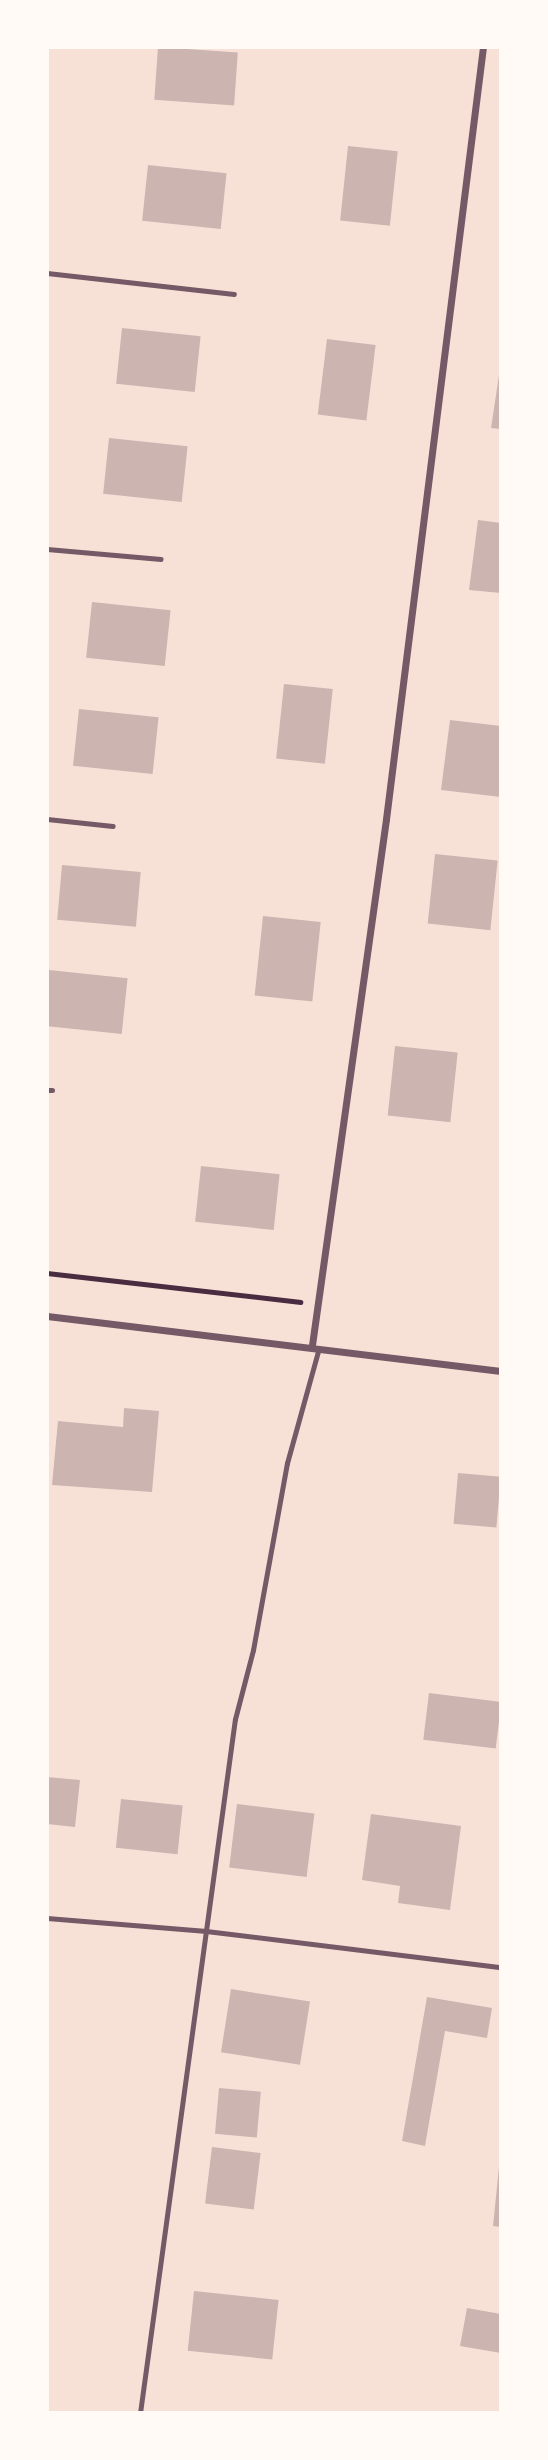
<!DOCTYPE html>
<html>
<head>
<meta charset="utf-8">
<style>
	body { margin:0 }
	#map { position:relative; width:548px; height:2460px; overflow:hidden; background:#f7e1d7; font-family:"PT Sans",sans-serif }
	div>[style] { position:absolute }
	.building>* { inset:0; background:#ccb4b1; transform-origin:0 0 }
	.path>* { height:4.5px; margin:-2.25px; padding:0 2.25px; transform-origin:2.25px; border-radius:2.25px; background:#4a2c40 }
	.service>* { height:5px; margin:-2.5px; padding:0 2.5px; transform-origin:2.5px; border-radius:2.5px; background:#755966 }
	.minor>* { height:7px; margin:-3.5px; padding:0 3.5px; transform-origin:3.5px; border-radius:3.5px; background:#755966 }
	span { translate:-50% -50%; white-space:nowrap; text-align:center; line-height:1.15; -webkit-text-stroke:5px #fffaf5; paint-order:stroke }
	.frame { position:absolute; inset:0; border:49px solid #fffaf5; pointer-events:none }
</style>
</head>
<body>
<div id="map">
	<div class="building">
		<div style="left:158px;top:47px;width:80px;height:53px;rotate:4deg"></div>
		<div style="left:348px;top:146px;width:50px;height:75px;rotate:6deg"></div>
		<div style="left:148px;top:165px;width:79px;height:56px;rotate:6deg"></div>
		<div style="left:122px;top:328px;width:79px;height:56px;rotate:6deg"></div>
		<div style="left:327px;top:339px;width:49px;height:76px;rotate:7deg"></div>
		<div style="clip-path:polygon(501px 362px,501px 429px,491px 428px)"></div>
		<div style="left:109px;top:438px;width:79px;height:56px;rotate:6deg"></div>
		<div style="clip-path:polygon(478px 520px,501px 523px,501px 593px,469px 590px)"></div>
		<div style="left:92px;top:602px;width:79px;height:56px;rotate:6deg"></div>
		<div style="left:284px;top:684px;width:49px;height:75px;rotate:6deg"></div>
		<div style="left:79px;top:709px;width:80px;height:57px;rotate:6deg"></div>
		<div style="clip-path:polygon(450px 720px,501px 726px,501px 797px,441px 790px)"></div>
		<div style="left:435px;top:854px;width:63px;height:70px;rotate:6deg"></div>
		<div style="left:62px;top:865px;width:79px;height:55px;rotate:5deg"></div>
		<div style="left:263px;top:916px;width:58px;height:80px;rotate:6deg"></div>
		<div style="left:49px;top:970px;width:79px;height:56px;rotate:6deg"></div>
		<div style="left:395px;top:1046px;width:63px;height:70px;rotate:6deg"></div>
		<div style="left:201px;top:1166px;width:79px;height:56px;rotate:6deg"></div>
		<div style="clip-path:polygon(124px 1408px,159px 1411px,152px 1492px,52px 1485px,58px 1421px,123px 1427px)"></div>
		<div style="left:458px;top:1473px;width:43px;height:51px;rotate:5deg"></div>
		<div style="left:429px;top:1693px;width:73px;height:47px;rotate:7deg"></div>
		<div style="clip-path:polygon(47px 1777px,80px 1780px,75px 1827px,47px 1824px)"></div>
		<div style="left:121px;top:1799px;width:62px;height:49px;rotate:6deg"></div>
		<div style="left:237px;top:1804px;width:78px;height:64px;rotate:7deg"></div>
		<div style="clip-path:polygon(371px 1814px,461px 1826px,450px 1910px,398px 1903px,400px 1886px,362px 1880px)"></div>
		<div style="left:231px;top:1989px;width:80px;height:64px;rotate:9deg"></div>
		<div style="clip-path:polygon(427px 1997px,492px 2008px,487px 2038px,445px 2031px,425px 2146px,402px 2141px)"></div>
		<div style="left:219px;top:2088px;width:42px;height:46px;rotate:5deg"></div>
		<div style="left:212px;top:2147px;width:49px;height:57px;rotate:7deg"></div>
		<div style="clip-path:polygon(499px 2167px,501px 2167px,501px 2227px,493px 2226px)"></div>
		<div style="left:194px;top:2291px;width:85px;height:60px;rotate:6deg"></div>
		<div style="clip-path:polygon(467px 2308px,501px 2314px,501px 2353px,460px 2346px)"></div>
	</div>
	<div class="path">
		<div style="left:47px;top:1273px;width:255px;rotate:6.5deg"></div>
	</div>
	<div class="service">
		<div style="left:47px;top:273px;width:188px;rotate:6.4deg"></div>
		<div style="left:47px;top:549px;width:114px;rotate:5deg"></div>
		<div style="left:47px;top:819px;width:66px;rotate:6.1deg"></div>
		<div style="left:47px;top:1090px;width:5px"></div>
		<div style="left:47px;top:1918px;width:160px;rotate:4.7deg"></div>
		<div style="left:206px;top:1931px;width:297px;rotate:7deg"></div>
		<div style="left:140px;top:2413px;width:700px;rotate:-82.21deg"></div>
		<div style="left:235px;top:1719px;width:71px;rotate:-75.4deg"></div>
		<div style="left:253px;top:1650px;width:190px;rotate:-79.7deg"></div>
		<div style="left:287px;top:1463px;width:119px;rotate:-74.5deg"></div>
	</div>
	<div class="minor">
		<div style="left:47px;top:1316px;width:457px;rotate:6.9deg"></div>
		<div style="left:312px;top:1345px;width:531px;rotate:-81.99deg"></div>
		<div style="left:386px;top:819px;width:778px;rotate:-82.84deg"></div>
	</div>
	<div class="frame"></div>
</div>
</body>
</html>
